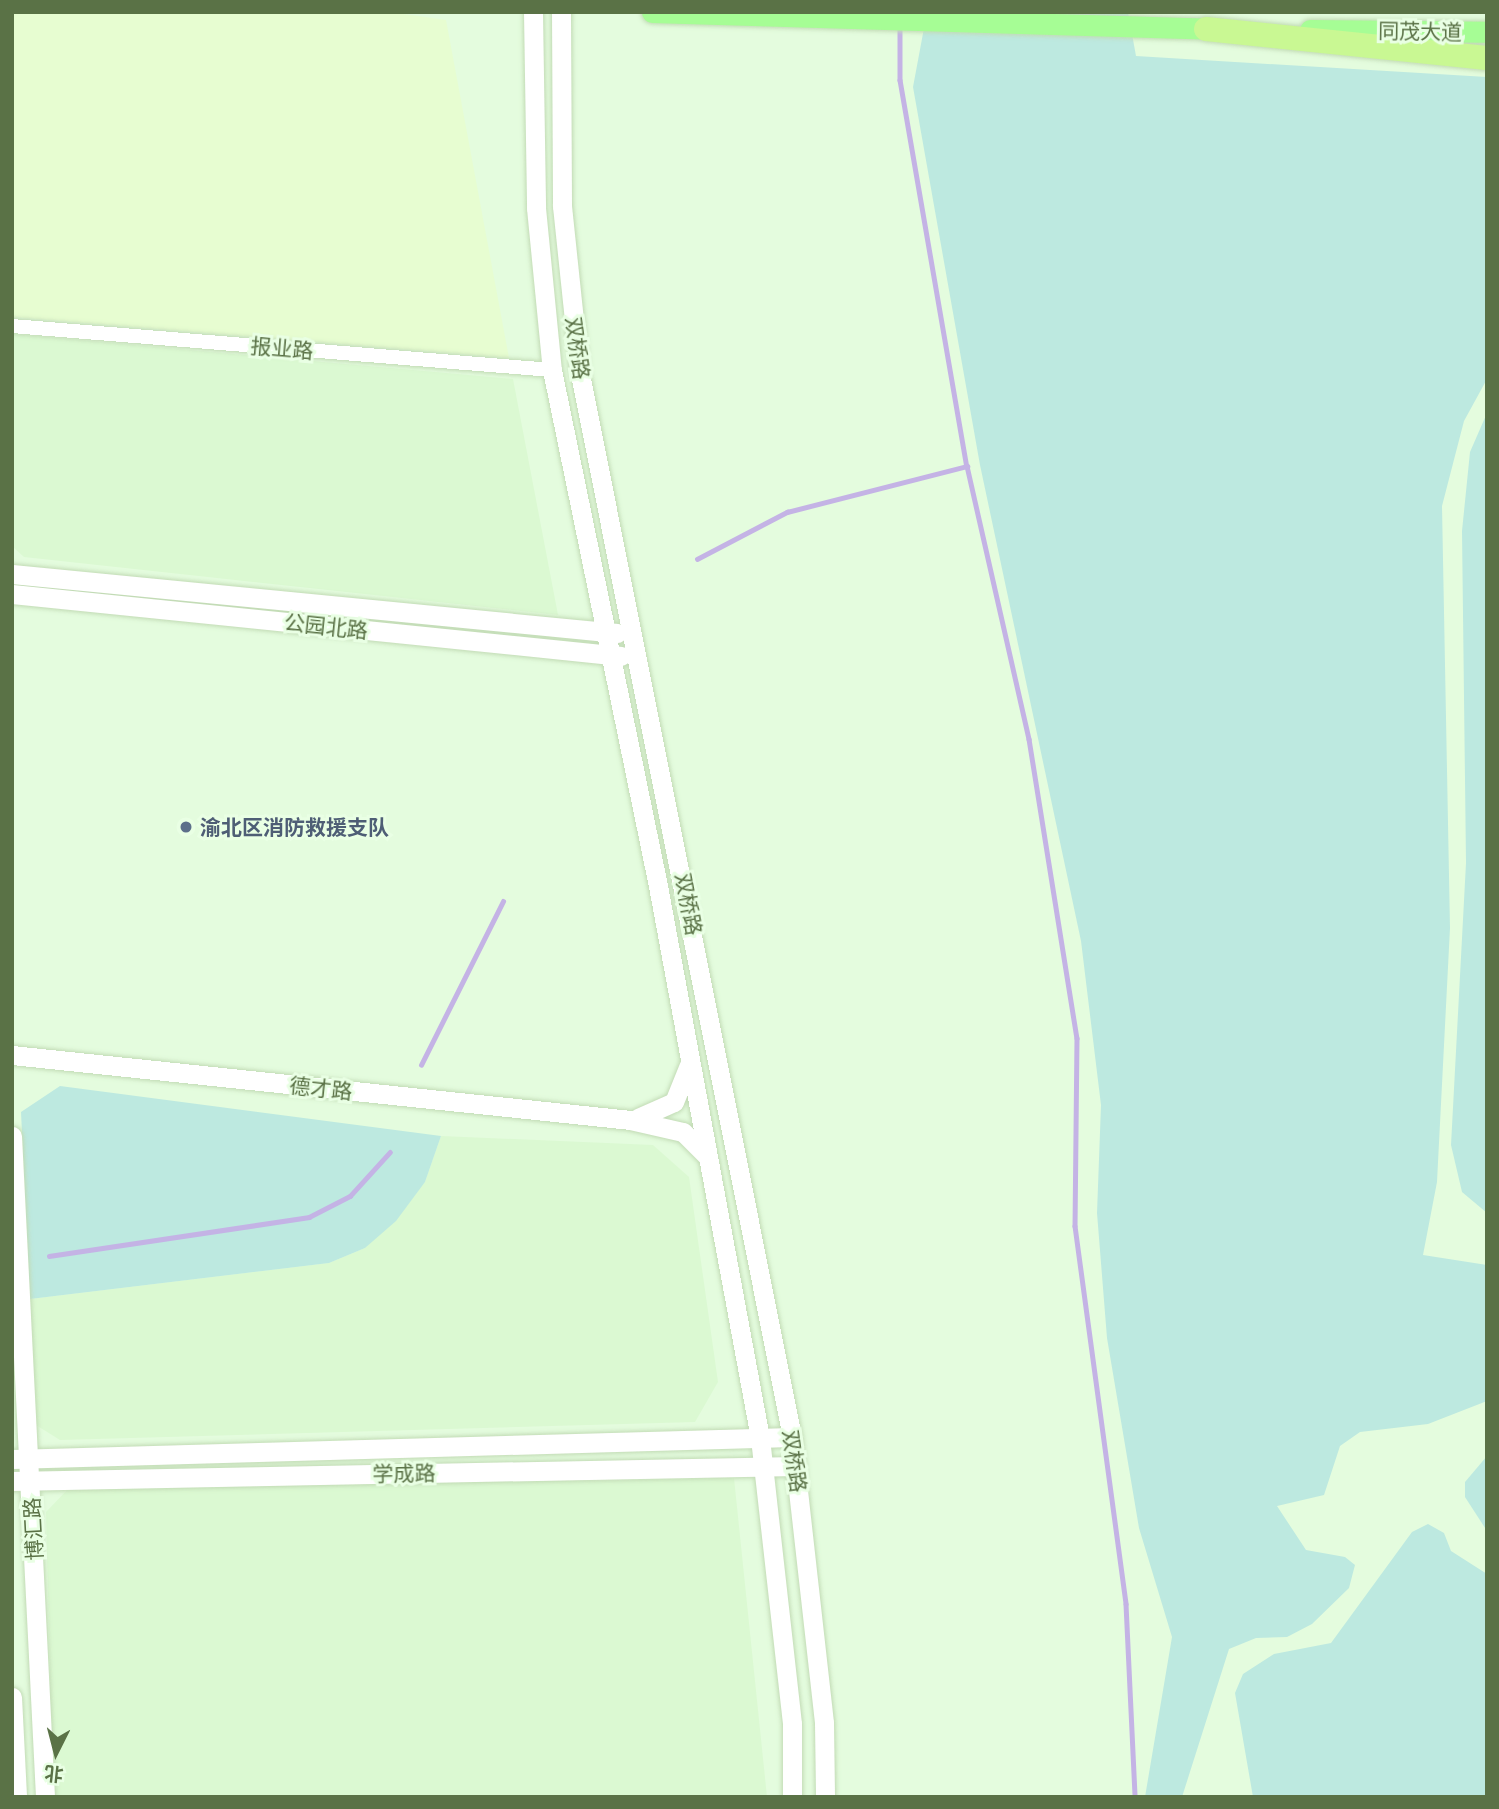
<!DOCTYPE html>
<html>
<head>
<meta charset="utf-8">
<style>
	body { margin:0 }
	#map { position:relative; width:1499px; height:1809px; overflow:hidden; background:#e4fcde; font-family:"Golos Text","Noto Sans SC",sans-serif }
	div>[style] { position:absolute }
	.residential>* { inset:0; background:#dbf9d2 }
	.commercial>* { inset:0; background:#e7fdd1 }
	.green>* { inset:0; background:#bde9e0 }
	.stream>* { height:4.5px; margin:-2.25px; padding:0 2.25px; transform-origin:2.25px; border-radius:2.25px; background:#c4b3e5 }
	.roads { filter:drop-shadow(0 0 2px #c2dbb5) drop-shadow(0 0 2px #c2dbb5) }
	.street>* { height:14px; margin:-7px; padding:0 7px; transform-origin:7px; border-radius:7px; background:#fff }
	.secondary>* { height:19px; margin:-9.5px; padding:0 9.5px; transform-origin:9.5px; border-radius:9.5px; background:#fff }
	.primary>* { height:21px; margin:-10.5px; padding:0 10.5px; transform-origin:10.5px; border-radius:10.5px; background:#a6fd95 }
	.highway>* { height:24px; margin:-12px; padding:0 12px; transform-origin:12px; border-radius:12px; background:#c9f893 }
	.dots>* { width:19px; height:19px; translate:-50% -50%; box-sizing:border-box; border:4px solid #e9ffe4; border-radius:50% }
	span { translate:-50% -50%; white-space:nowrap; text-align:center; line-height:1.15; -webkit-text-stroke:6px #e9ffe4; paint-order:stroke }
	.street-label { font-size:21px; color:#5a7246 }
	.service-label { font-size:21px; color:#4e5e75; font-weight:700 }
	.left { translate:0 -50%; text-align:left }
	.frame { position:absolute; inset:0; border:14px solid #5a7246; pointer-events:none }
	.north { position:absolute; left:21px; top:1718px; width:70px; height:70px; -webkit-text-stroke:5px #e9ffe4; paint-order:stroke; rotate:186deg; font-size:19px; font-weight:700; line-height:28px; text-align:center; color:#5a7246 }
	.north::after { content:''; display:block; margin:auto; width:24px; height:32px; background:#5a7246; clip-path:polygon(50% 0,100% 100%,50% 72%,0 100%) }
</style>
</head>
<body>
<div id="map">
	<div class="residential">
		<div style="clip-path:polygon(12px 334px,513px 379px,558px 615px,24px 557px,12px 546px)"></div>
		<div style="clip-path:polygon(441px 1136px,653px 1145px,689px 1177px,718px 1382px,695px 1422px,60px 1440px,36px 1425px,30px 1299px,329px 1263px,365px 1248px,425px 1182px)"></div>
		<div style="clip-path:polygon(518px 1475px,596px 1481px,734px 1478px,767px 1797px,53px 1797px,46px 1512px,70px 1487px)"></div>
	</div>
	<div class="commercial">
		<div style="clip-path:polygon(12px 12px,389px 12px,446px 20px,509px 358px,12px 317px)"></div>
	</div>
	<div class="green">
		<div style="clip-path:polygon(927px 12px,1128px 12px,1136px 56px,1487px 77px,1487px 379px,1464px 421px,1442px 506px,1450px 928px,1437px 1182px,1423px 1255px,1487px 1265px,1487px 1401px,1428px 1424px,1360px 1432px,1340px 1446px,1324px 1495px,1277px 1506px,1306px 1550px,1345px 1557px,1355px 1565px,1349px 1588px,1312px 1624px,1287px 1637px,1256px 1638px,1229px 1649px,1182px 1797px,1145px 1797px,1172px 1637px,1139px 1528px,1107px 1338px,1097px 1213px,1101px 1105px,1081px 941px,980px 465px,913px 87px)"></div>
		<div style="clip-path:polygon(1487px 413px,1487px 1213px,1462px 1192px,1451px 1145px,1466px 863px,1462px 531px,1470px 452px)"></div>
		<div style="clip-path:polygon(60px 1086px,441px 1136px,425px 1182px,396px 1221px,365px 1248px,329px 1263px,30px 1299px,21px 1112px)"></div>
		<div style="clip-path:polygon(1487px 1456px,1487px 1531px,1465px 1497px,1465px 1482px)"></div>
		<div style="clip-path:polygon(1428px 1524px,1444px 1533px,1451px 1551px,1487px 1574px,1487px 1797px,1253px 1797px,1235px 1693px,1243px 1674px,1274px 1654px,1331px 1643px,1412px 1532px)"></div>
	</div>
	<div class="stream">
		<div style="left:900px;top:27px;width:53px;rotate:90deg"></div>
		<div style="left:900px;top:80px;width:392px;rotate:80.2deg"></div>
		<div style="left:967px;top:466px;width:280px;rotate:77.2deg"></div>
		<div style="left:1029px;top:739px;width:303px;rotate:80.9deg"></div>
		<div style="left:1077px;top:1038px;width:188px;rotate:90.6deg"></div>
		<div style="left:1075px;top:1226px;width:381px;rotate:82.3deg"></div>
		<div style="left:1126px;top:1604px;width:193px;rotate:87.3deg"></div>
		<div style="left:697px;top:559px;width:102px;rotate:-27.6deg"></div>
		<div style="left:787px;top:512px;width:186px;rotate:-14.3deg"></div>
		<div style="left:421px;top:1065px;width:183px;rotate:-63.4deg"></div>
		<div style="left:49px;top:1256px;width:263px;rotate:-8.5deg"></div>
		<div style="left:309px;top:1217px;width:46px;rotate:-27.1deg"></div>
		<div style="left:350px;top:1196px;width:59px;rotate:-47.7deg"></div>
	</div>
	<div class="roads">
		<div class="street">
			<div style="left:12px;top:326px;width:542px;rotate:4.66deg"></div>
		</div>
		<div class="secondary">
			<div style="left:533px;top:12px;width:196px;rotate:89.1deg"></div>
			<div style="left:536px;top:208px;width:163px;rotate:84.4deg"></div>
			<div style="left:552px;top:370px;width:527px;rotate:78.39deg"></div>
			<div style="left:658px;top:886px;width:561px;rotate:79.53deg"></div>
			<div style="left:760px;top:1438px;width:288px;rotate:83.6deg"></div>
			<div style="left:792px;top:1724px;width:73px;rotate:90deg"></div>
			<div style="left:561px;top:12px;width:194px;rotate:89.7deg"></div>
			<div style="left:562px;top:206px;width:164px;rotate:84deg"></div>
			<div style="left:579px;top:369px;width:1089px;rotate:78.72deg"></div>
			<div style="left:792px;top:1437px;width:288px;rotate:83.6deg"></div>
			<div style="left:824px;top:1723px;width:74px;rotate:89.2deg"></div>
			<div style="left:12px;top:574px;width:608px;rotate:5.57deg"></div>
			<div style="left:12px;top:594px;width:612px;rotate:5.81deg"></div>
			<div style="left:12px;top:1055px;width:621px;rotate:6deg"></div>
			<div style="left:630px;top:1120px;width:54px;rotate:12.8deg"></div>
			<div style="left:683px;top:1132px;width:34px;rotate:45deg"></div>
			<div style="left:638px;top:1118px;width:39px;rotate:-24deg"></div>
			<div style="left:674px;top:1102px;width:38px;rotate:-68deg"></div>
			<div style="left:12px;top:1136px;width:662px;rotate:87.14deg"></div>
			<div style="left:12px;top:1459px;width:780px;rotate:-1.62deg"></div>
			<div style="left:12px;top:1481px;width:784px;rotate:-1.1deg"></div>
			<div style="left:12px;top:1697px;width:100px;rotate:87.1deg"></div>
		</div>
		<div class="primary">
			<div style="left:652px;top:12px;width:570px;rotate:1.71deg"></div>
			<div style="left:1310px;top:30px;width:177px;rotate:0.6deg"></div>
		</div>
		<div class="highway">
			<div style="left:1206px;top:29px;width:282px;rotate:5.9deg"></div>
		</div>
	</div>
	<div class="dots">
		<div style="left:186px;top:827px;background:#5c6f8a"></div>
	</div>
	<div class="street-label">
		<span style="left:1420px;top:31px;rotate:1deg">同茂大道</span>
		<span style="left:282px;top:348px;rotate:5deg">报业路</span>
		<span style="left:578px;top:348px;rotate:82deg">双桥路</span>
		<span style="left:326px;top:626px;rotate:6deg">公园北路</span>
		<span style="left:689px;top:904px;rotate:79deg">双桥路</span>
		<span style="left:321px;top:1088px;rotate:6deg">德才路</span>
		<span style="left:795px;top:1461px;rotate:82deg">双桥路</span>
		<span style="left:404px;top:1473px;rotate:-1deg">学成路</span>
		<span style="left:33px;top:1529px;rotate:-93deg">博汇路</span>
	</div>
	<div class="service-label">
		<span class="left" style="left:200px;top:827px">渝北区消防救援支队</span>
	</div>
	<div class="frame"></div>
	<div class="north">北</div>
</div>
</body>
</html>
